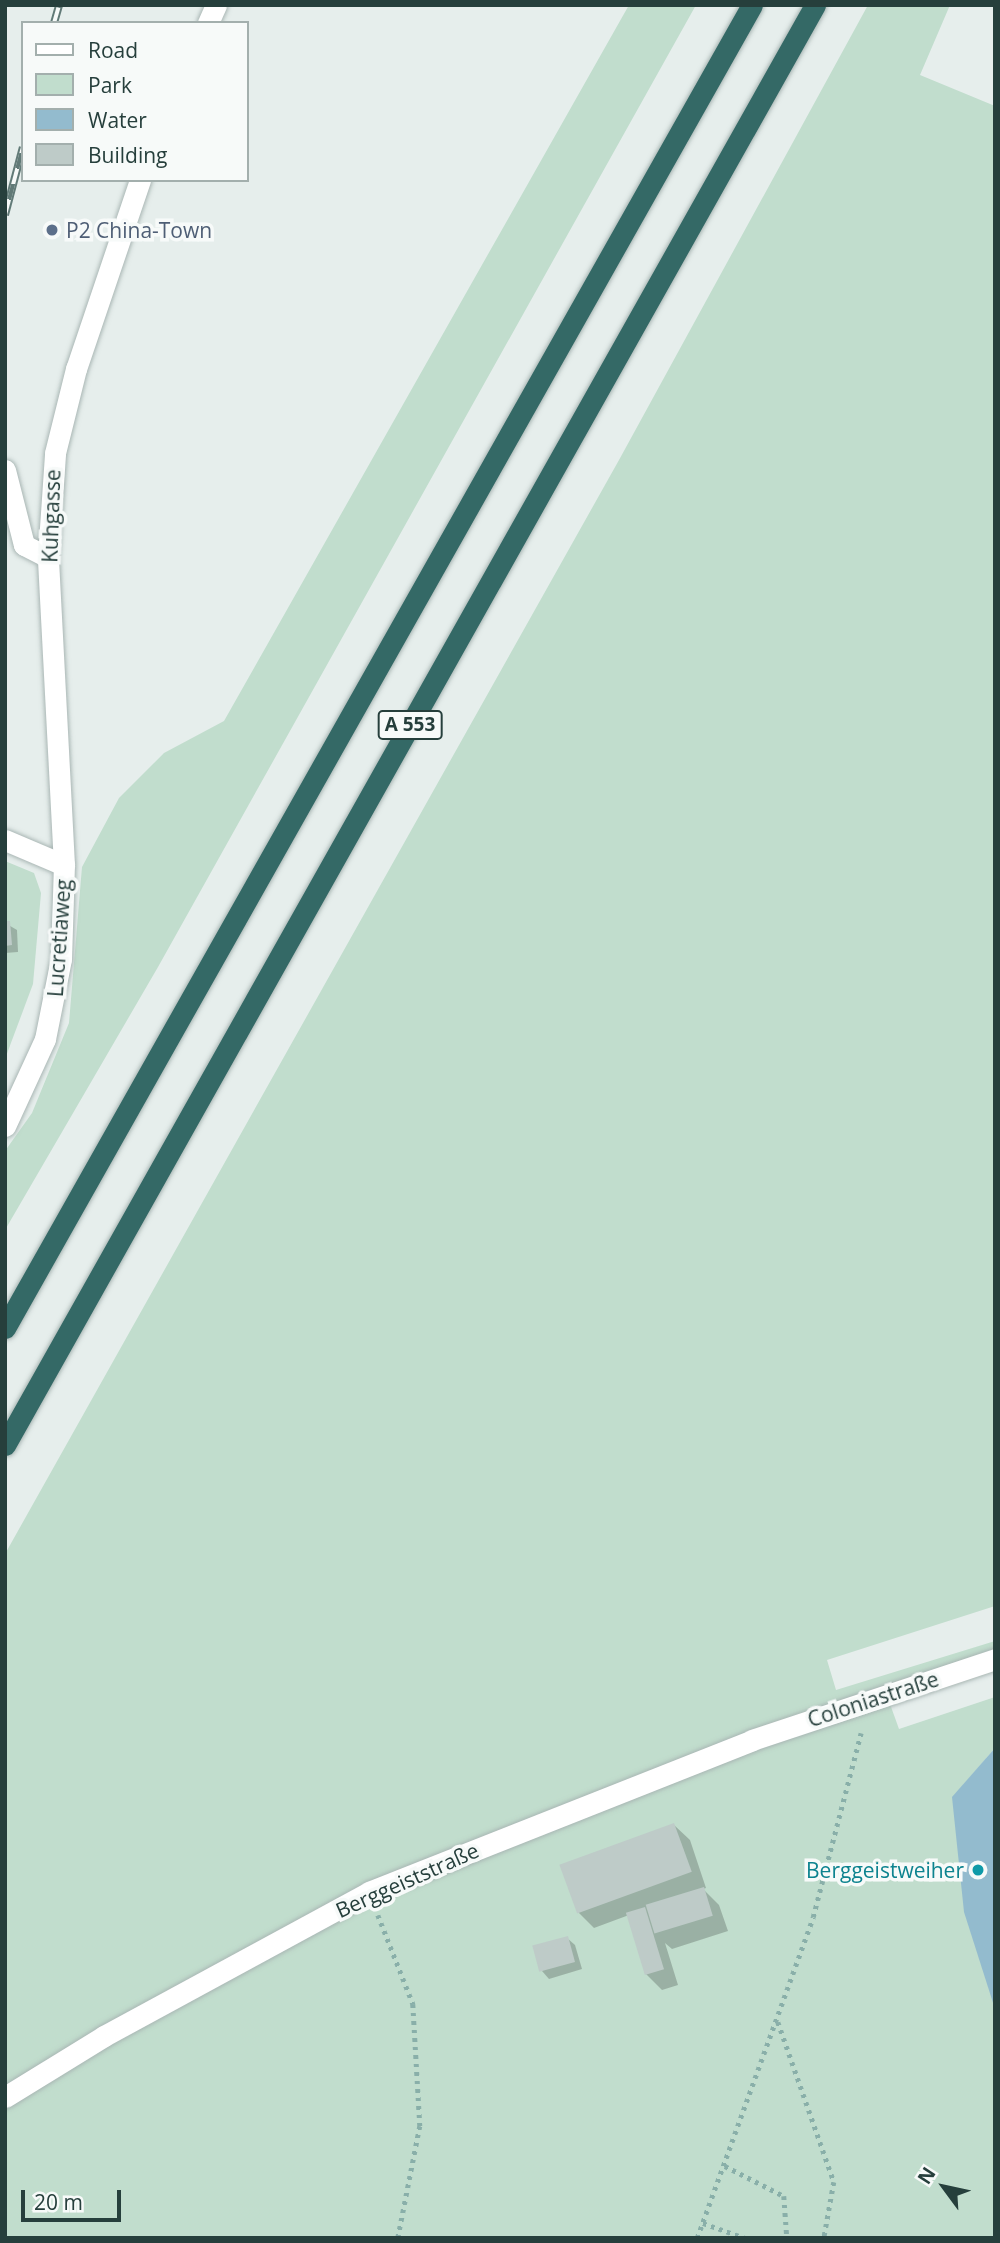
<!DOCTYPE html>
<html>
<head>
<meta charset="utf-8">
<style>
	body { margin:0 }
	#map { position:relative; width:1000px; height:2243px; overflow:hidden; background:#e6eeec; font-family:"Open Sans",sans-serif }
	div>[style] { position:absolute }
	.green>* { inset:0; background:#c1ddcd }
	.water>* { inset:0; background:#93bbce }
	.shadow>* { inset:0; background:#0003 }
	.building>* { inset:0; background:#becbc8; transform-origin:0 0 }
	.path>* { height:4.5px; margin-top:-2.25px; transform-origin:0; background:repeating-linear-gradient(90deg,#89afa9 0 3.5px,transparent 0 8.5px) }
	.roads { filter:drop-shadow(0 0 2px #a9b6b4) drop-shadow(0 0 2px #a9b6b4) }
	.minor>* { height:21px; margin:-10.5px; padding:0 10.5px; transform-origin:10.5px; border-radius:10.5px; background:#fff }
	.highway>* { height:21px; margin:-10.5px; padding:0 10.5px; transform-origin:10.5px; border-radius:10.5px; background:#346966 }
	.rail>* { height:8px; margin-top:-4px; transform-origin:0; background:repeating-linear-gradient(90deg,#f7faf9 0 16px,#617a77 0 32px); box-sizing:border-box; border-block:2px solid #617a77 }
	.dots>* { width:19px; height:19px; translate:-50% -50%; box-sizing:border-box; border:4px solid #f7faf9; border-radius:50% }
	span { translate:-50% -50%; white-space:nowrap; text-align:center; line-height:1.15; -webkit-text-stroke:7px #f7faf9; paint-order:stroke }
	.shield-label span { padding:2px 5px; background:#f7faf9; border:2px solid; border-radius:5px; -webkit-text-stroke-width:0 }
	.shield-label { font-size:19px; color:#263f3c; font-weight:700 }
	.service-label { font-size:21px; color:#4e5e75 }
	.left { translate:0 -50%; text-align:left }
	.street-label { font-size:21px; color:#263f3c }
	.culture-label { font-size:21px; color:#0d838f }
	.right { translate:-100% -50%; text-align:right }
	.frame { position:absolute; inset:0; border:7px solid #263f3c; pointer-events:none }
	.legend { position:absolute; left:21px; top:21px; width:228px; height:161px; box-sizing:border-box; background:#f7faf9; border:2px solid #a3afad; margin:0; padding:9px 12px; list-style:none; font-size:21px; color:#263f3c }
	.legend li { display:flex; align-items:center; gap:14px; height:35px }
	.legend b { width:35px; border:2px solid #a3afad }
	.north { position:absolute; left:909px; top:2152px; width:70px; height:70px; -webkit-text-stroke:5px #f7faf9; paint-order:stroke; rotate:303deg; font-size:19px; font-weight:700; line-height:28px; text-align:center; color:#263f3c }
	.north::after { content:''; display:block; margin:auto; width:24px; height:32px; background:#263f3c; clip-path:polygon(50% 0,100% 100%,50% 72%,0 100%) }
	.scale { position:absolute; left:21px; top:2190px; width:100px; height:32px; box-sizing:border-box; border:4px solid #263f3c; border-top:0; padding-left:9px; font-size:21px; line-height:24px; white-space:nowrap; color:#263f3c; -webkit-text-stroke:5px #f7faf9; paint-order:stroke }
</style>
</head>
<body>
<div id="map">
	<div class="green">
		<div style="clip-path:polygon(629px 5px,696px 5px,158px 967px,5px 1230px,5px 1151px,32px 1113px,69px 1023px,82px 867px,119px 798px,164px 753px,224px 721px)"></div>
		<div style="clip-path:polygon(868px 5px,950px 5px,920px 75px,995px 106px,995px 1606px,827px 1660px,836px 1690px,995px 1641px,995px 1669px,890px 1704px,899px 1729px,995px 1697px,995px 1748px,953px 1797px,995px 2009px,995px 2238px,5px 2238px,5px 1554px,619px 460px)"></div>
		<div style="clip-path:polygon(5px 861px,34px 873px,41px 893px,33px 984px,5px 1059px)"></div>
	</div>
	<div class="water">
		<div style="clip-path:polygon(995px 1748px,995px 2009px,964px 1912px,952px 1797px)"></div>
	</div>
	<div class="shadow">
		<div style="clip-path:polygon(5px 923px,17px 930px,18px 952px,5px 953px)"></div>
		<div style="clip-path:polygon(674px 1825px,690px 1840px,706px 1888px,703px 1889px,719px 1905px,728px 1931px,672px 1949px,665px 1943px,678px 1985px,662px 1990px,646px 1974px,629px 1915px,594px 1928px,578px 1912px)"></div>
		<div style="clip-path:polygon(567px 1938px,575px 1945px,582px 1969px,549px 1979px,542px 1971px)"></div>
	</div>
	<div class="building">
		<div style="clip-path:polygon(5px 921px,10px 921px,12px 945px,5px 946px)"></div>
		<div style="left:674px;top:1823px;width:52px;height:122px;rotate:70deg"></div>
		<div style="left:704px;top:1887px;width:30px;height:61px;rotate:73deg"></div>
		<div style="left:645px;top:1907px;width:65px;height:20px;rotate:73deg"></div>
		<div style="left:568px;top:1936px;width:27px;height:37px;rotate:75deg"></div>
	</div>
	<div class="path">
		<div style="left:378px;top:1915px;width:96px;rotate:68.5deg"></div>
		<div style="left:413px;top:2004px;width:122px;rotate:86.7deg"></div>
		<div style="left:420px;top:2126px;width:114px;rotate:101.1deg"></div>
		<div style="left:778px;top:2022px;width:170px;rotate:70.7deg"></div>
		<div style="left:834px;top:2182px;width:57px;rotate:100.1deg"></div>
		<div style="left:725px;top:2166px;width:66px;rotate:27deg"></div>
		<div style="left:784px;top:2196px;width:42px;rotate:85.9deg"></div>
		<div style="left:703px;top:2223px;width:45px;rotate:19.7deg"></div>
		<div style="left:697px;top:2238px;width:341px;rotate:-70.1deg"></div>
		<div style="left:813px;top:1917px;width:190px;rotate:-75.4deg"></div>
	</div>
	<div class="roads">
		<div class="minor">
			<div style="left:208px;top:23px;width:20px;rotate:-66deg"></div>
			<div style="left:5px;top:470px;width:77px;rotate:75.8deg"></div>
			<div style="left:24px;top:545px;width:27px;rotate:27deg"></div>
			<div style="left:5px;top:840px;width:64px;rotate:23deg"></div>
			<div style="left:5px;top:1126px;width:96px;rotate:-65.3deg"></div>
			<div style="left:45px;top:1039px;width:82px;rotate:-78.7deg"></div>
			<div style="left:61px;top:959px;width:94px;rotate:-88.2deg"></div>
			<div style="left:64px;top:865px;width:308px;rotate:-93deg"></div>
			<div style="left:48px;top:557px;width:104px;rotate:-86.1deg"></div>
			<div style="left:55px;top:453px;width:87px;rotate:-76deg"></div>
			<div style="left:76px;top:369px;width:200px;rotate:-71.3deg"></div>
			<div style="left:5px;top:2097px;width:116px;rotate:-31.6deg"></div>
			<div style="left:104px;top:2036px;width:302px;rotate:-28.5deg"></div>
			<div style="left:369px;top:1892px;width:412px;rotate:-21.6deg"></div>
			<div style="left:752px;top:1740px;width:256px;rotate:-18.4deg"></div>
		</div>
		<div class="highway">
			<div style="left:5px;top:1328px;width:1519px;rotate:-60.55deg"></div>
			<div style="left:5px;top:1445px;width:1652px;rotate:-60.64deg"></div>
		</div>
	</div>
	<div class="rail">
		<div style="left:54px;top:23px;width:19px;rotate:-74deg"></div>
		<div style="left:5px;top:215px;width:70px;rotate:-75.2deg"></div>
	</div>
	<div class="dots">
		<div style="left:52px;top:230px;background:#5c6f8a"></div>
		<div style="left:978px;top:1870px;background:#0f9aa8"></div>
	</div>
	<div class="shield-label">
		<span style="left:410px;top:725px">A 553</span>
	</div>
	<div class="service-label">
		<span class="left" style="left:66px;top:230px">P2 China-Town</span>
	</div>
	<div class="street-label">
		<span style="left:51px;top:516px;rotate:-88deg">Kuhgasse</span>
		<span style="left:59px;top:938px;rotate:-86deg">Lucretiaweg</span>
		<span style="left:873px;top:1699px;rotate:-18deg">Coloniastraße</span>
		<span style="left:407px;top:1880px;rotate:-24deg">Berggeiststraße</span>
	</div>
	<div class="culture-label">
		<span class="right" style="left:964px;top:1870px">Berggeistweiher</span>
	</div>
	<div class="frame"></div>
	<ul class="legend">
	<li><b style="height:9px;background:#fff"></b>Road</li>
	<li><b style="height:19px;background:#c1ddcd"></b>Park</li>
	<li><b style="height:19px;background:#93bbce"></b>Water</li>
	<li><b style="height:19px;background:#becbc8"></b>Building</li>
	</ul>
	<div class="north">N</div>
	<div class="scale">20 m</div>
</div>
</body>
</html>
